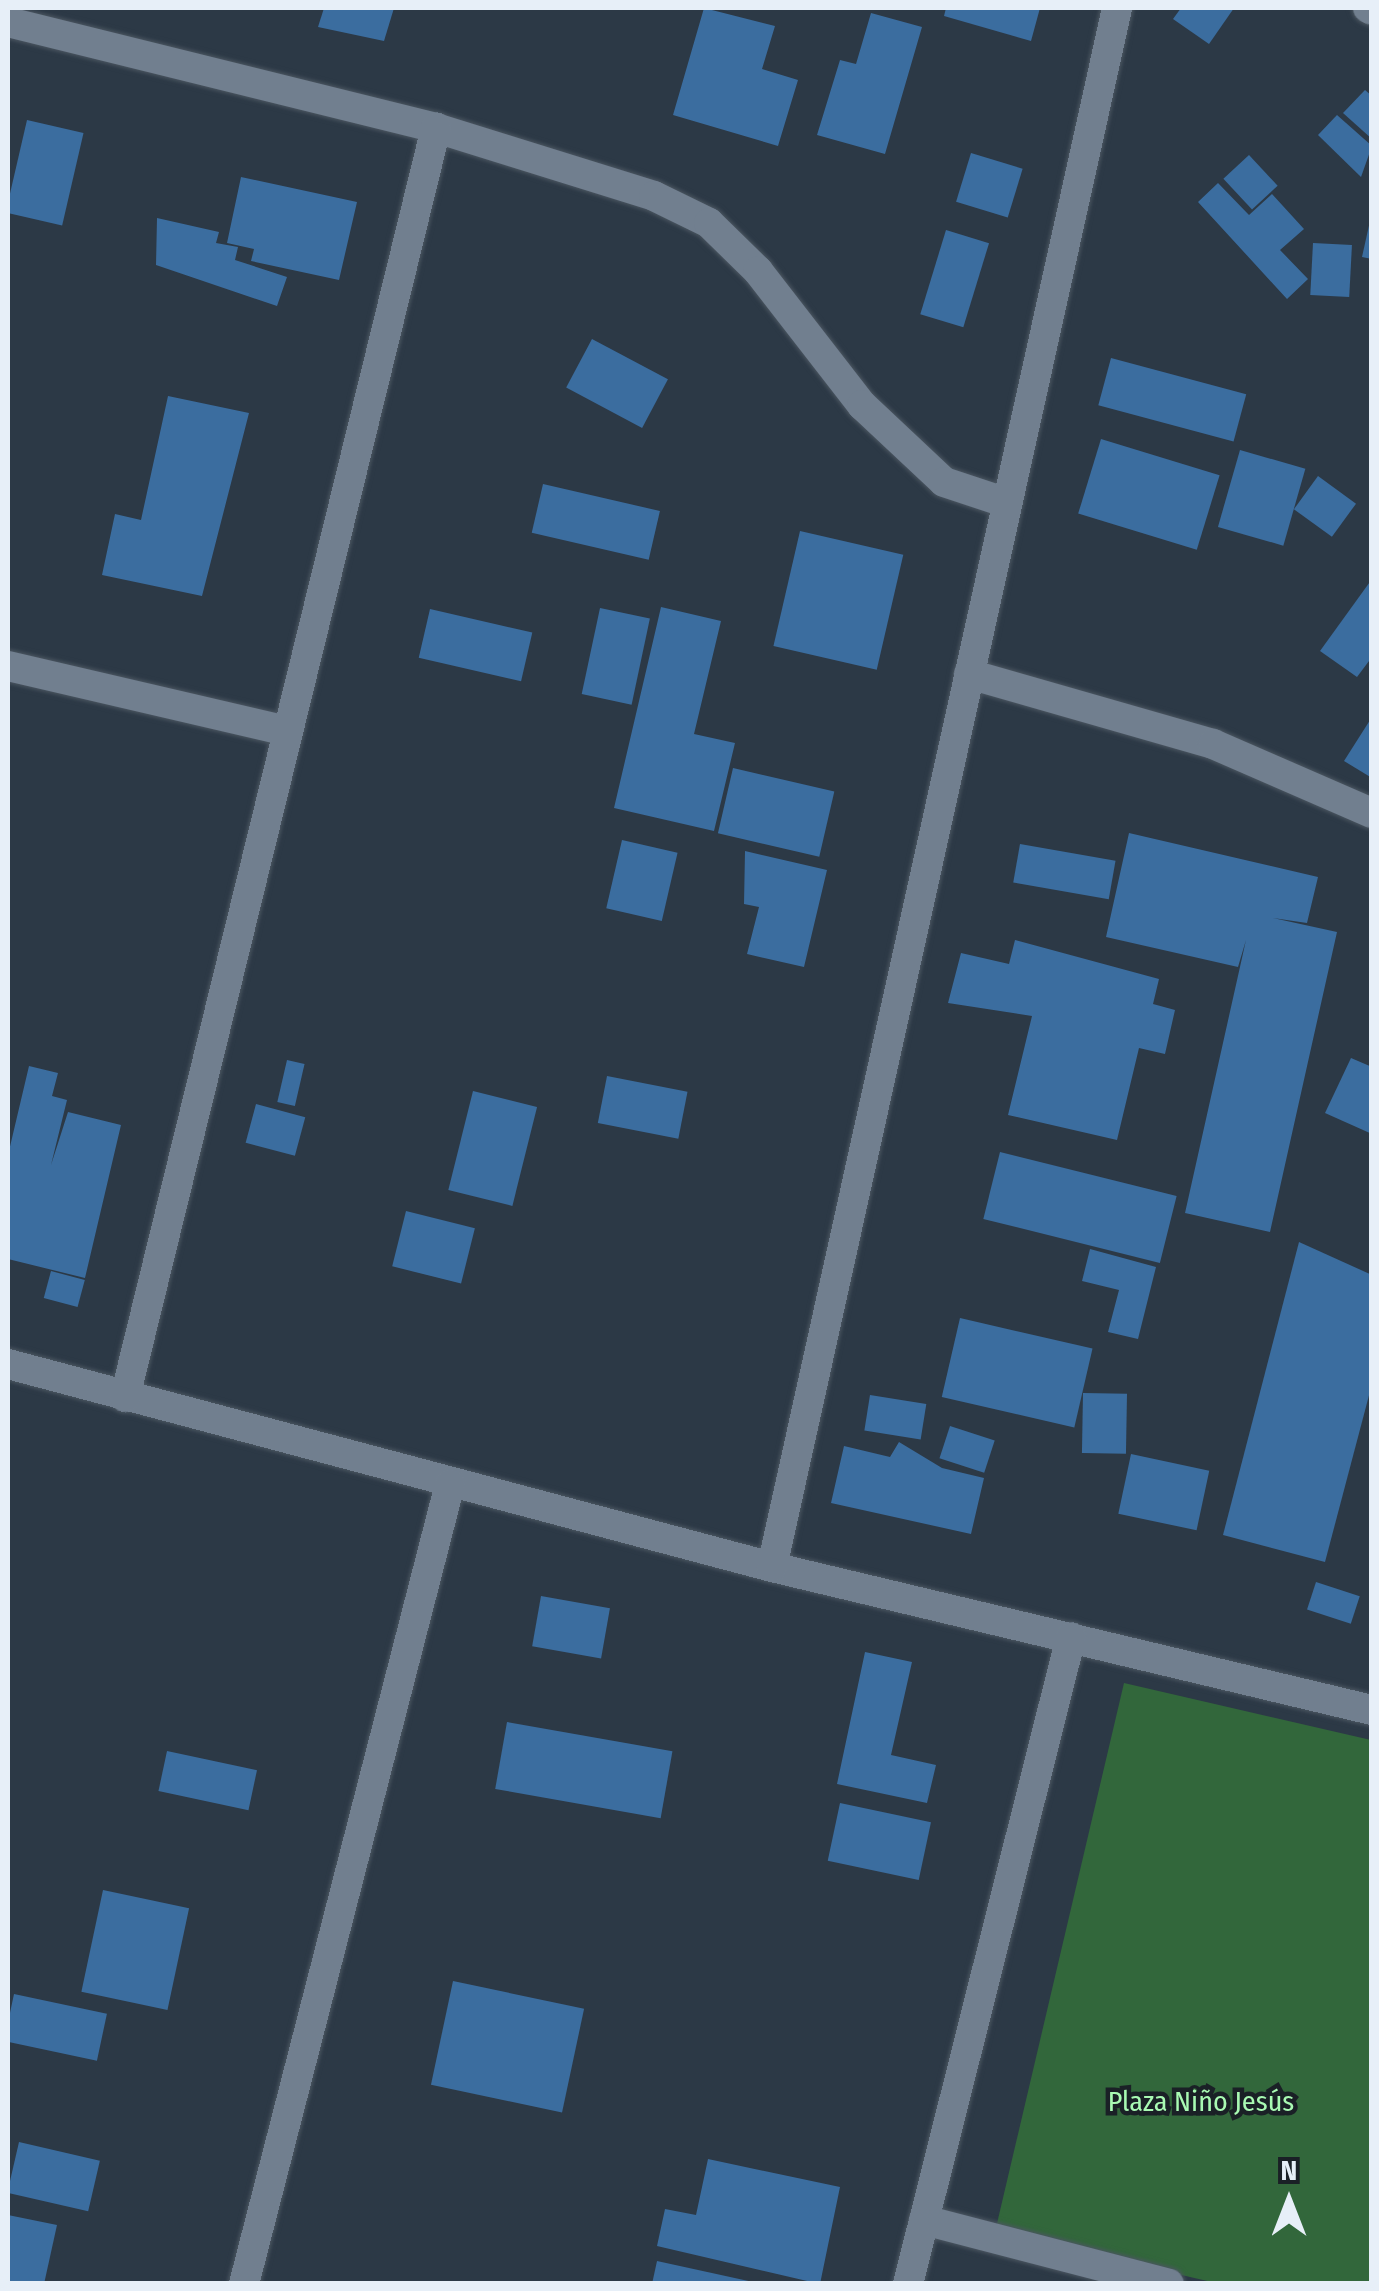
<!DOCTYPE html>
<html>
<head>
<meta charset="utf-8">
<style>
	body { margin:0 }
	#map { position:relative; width:1379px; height:2291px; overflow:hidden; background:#2c3946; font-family:"Fira Sans Condensed",sans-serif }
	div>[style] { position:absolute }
	.green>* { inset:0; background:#32673b }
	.building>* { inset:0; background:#3b6d9f; transform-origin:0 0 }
	.roads { filter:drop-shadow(0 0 2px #4b5661) drop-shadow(0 0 2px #4b5661) }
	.minor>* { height:30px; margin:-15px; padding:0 15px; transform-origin:15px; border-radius:15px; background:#717f8f }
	span { translate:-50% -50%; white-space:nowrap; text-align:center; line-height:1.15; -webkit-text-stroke:9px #1a2026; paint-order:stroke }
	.park-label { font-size:28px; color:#a9fab3 }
	.frame { position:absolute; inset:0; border:10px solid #e7eff8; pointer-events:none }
	.north { position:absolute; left:1239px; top:2151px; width:100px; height:100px; -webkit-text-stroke:8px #1a2026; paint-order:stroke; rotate:0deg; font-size:28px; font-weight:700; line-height:40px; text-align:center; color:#e7eff8 }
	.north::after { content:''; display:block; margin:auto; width:35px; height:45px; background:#e7eff8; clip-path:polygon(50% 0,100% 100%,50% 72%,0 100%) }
</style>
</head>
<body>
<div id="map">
	<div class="green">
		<div style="clip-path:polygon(1124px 1683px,1371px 1740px,1371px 2283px,1216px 2283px,995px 2232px)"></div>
	</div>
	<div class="building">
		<div style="clip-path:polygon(324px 8px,394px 8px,384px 41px,318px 27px)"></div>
		<div style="clip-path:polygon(704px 8px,775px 26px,762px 69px,798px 80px,778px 146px,673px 115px)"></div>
		<div style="clip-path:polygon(946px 8px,1040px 8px,1031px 41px,944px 16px)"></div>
		<div style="clip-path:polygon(1181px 8px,1234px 8px,1209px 44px,1173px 19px)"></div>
		<div style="clip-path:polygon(871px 13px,922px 27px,885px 154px,817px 135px,840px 60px,856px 64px)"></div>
		<div style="clip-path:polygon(1365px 90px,1372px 96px,1372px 139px,1343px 113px)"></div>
		<div style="clip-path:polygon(1337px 115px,1372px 146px,1361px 177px,1318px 135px)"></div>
		<div style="left:27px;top:120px;width:58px;height:95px;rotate:13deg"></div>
		<div style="left:971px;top:153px;width:54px;height:51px;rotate:17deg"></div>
		<div style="left:1249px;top:155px;width:42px;height:35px;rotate:47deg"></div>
		<div style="clip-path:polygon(241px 177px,357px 202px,339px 280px,251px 261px,254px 249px,227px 243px)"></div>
		<div style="clip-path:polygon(1218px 183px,1249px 215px,1272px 194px,1304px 229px,1280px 250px,1308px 279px,1287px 299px,1198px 202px)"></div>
		<div style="clip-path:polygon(157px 218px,219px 232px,216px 243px,238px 247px,235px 260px,287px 277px,277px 306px,156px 265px)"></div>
		<div style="clip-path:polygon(1370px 221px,1372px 222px,1372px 259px,1362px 257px)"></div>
		<div style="left:946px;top:230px;width:45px;height:88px;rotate:17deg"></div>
		<div style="left:1313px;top:243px;width:39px;height:52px;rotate:3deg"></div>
		<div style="left:592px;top:339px;width:86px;height:55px;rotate:28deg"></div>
		<div style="left:1111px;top:358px;width:140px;height:49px;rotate:15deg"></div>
		<div style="clip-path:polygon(168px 396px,249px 413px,202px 596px,102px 575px,115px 514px,141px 520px)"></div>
		<div style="left:1101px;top:439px;width:124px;height:78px;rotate:17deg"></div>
		<div style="left:1240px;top:450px;width:68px;height:80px;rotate:16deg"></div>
		<div style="left:1318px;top:476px;width:47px;height:41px;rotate:36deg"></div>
		<div style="left:543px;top:484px;width:120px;height:50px;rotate:13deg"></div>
		<div style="left:800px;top:531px;width:106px;height:118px;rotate:13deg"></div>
		<div style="clip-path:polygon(1372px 579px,1372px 657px,1357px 677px,1320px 651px)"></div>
		<div style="clip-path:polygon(661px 607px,721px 621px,694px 734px,735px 743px,714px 831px,614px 808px)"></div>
		<div style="left:600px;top:608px;width:51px;height:88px;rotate:12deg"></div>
		<div style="left:430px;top:609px;width:105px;height:50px;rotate:13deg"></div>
		<div style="clip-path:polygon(1372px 717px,1372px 778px,1344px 761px)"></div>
		<div style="left:733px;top:768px;width:104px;height:67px;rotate:13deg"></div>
		<div style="clip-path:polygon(1129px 833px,1318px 877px,1307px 923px,1273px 918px,1337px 932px,1270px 1232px,1185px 1213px,1246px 940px,1238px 967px,1106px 937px)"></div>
		<div style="left:622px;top:840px;width:57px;height:70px;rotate:13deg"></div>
		<div style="left:1020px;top:844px;width:97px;height:39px;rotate:10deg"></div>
		<div style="clip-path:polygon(745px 851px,827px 870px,804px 967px,747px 954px,759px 907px,744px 904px)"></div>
		<div style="clip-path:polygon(1015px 940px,1159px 979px,1153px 1004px,1175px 1010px,1165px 1054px,1139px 1048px,1117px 1140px,1008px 1115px,1032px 1016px,948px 1003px,961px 953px,1009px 964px)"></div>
		<div style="clip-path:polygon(1351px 1058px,1372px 1067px,1372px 1134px,1325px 1113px)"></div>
		<div style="left:287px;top:1060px;width:18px;height:43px;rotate:13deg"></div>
		<div style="clip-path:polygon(29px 1066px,58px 1073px,52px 1096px,67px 1100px,51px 1165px,68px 1112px,121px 1125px,85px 1278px,8px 1259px,8px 1155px)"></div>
		<div style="left:607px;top:1076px;width:82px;height:48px;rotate:11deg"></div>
		<div style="left:473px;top:1091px;width:66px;height:102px;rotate:14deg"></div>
		<div style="left:256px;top:1104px;width:51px;height:40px;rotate:15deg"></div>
		<div style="left:1000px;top:1152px;width:182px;height:69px;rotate:14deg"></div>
		<div style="left:406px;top:1211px;width:71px;height:57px;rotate:14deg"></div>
		<div style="clip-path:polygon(1299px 1242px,1372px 1275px,1372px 1384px,1325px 1562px,1223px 1535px)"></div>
		<div style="clip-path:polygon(1090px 1249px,1156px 1267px,1138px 1339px,1108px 1332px,1119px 1290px,1082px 1281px)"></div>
		<div style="left:51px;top:1271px;width:35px;height:28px;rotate:15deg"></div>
		<div style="left:960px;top:1318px;width:136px;height:81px;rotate:13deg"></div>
		<div style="left:1083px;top:1393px;width:44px;height:60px;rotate:1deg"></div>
		<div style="left:870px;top:1395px;width:57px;height:36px;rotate:9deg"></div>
		<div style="left:950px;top:1426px;width:47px;height:34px;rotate:18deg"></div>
		<div style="clip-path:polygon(899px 1442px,942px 1468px,984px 1478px,971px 1534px,831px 1503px,844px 1446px,890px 1457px)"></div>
		<div style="left:1131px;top:1454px;width:80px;height:61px;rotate:12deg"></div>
		<div style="left:1316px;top:1582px;width:46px;height:29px;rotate:18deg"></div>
		<div style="left:541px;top:1596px;width:70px;height:51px;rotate:10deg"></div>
		<div style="clip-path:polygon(865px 1652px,912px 1662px,891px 1755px,936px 1765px,927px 1803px,837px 1784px)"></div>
		<div style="left:507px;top:1722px;width:168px;height:68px;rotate:10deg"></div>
		<div style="left:167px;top:1751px;width:92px;height:41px;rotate:12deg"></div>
		<div style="left:840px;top:1803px;width:93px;height:59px;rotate:12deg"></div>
		<div style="left:103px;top:1890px;width:88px;height:104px;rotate:12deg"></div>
		<div style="left:453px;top:1981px;width:134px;height:106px;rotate:12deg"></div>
		<div style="left:14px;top:1994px;width:95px;height:48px;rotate:12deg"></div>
		<div style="left:19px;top:2142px;width:83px;height:52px;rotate:13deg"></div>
		<div style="clip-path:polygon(708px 2159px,840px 2187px,820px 2284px,657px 2246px,665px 2209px,696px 2215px)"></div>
		<div style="clip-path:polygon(8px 2215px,57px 2225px,44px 2284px,8px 2284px)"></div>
		<div style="clip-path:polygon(657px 2261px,753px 2282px,753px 2284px,652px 2284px)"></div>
	</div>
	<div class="roads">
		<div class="minor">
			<div style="left:1368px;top:8px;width:4px;rotate:27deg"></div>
			<div style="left:8px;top:22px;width:441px;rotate:13.9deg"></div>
			<div style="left:436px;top:128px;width:228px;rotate:17.3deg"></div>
			<div style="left:654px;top:196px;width:61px;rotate:26.1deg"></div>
			<div style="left:709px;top:223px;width:69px;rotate:44.4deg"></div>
			<div style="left:758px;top:271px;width:170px;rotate:52.2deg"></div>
			<div style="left:862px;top:405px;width:112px;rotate:43.2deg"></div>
			<div style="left:944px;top:482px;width:66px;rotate:18.4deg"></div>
			<div style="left:8px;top:666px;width:282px;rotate:13.1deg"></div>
			<div style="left:969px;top:674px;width:254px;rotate:16deg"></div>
			<div style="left:1213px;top:744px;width:173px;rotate:23.5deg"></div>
			<div style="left:8px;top:1364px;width:791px;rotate:14.88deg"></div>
			<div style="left:772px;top:1567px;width:617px;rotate:13.41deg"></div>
			<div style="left:125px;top:1397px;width:1307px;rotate:-76.23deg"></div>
			<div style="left:772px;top:1567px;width:1597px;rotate:-77.52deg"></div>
			<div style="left:924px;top:2220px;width:253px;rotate:14.6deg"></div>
			<div style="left:244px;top:2284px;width:826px;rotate:-75.56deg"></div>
			<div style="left:908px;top:2284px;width:667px;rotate:-75.86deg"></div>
		</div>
	</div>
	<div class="park-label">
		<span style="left:1201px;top:2102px">Plaza Niño Jesús</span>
	</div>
	<div class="frame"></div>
	<div class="north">N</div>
</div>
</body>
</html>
